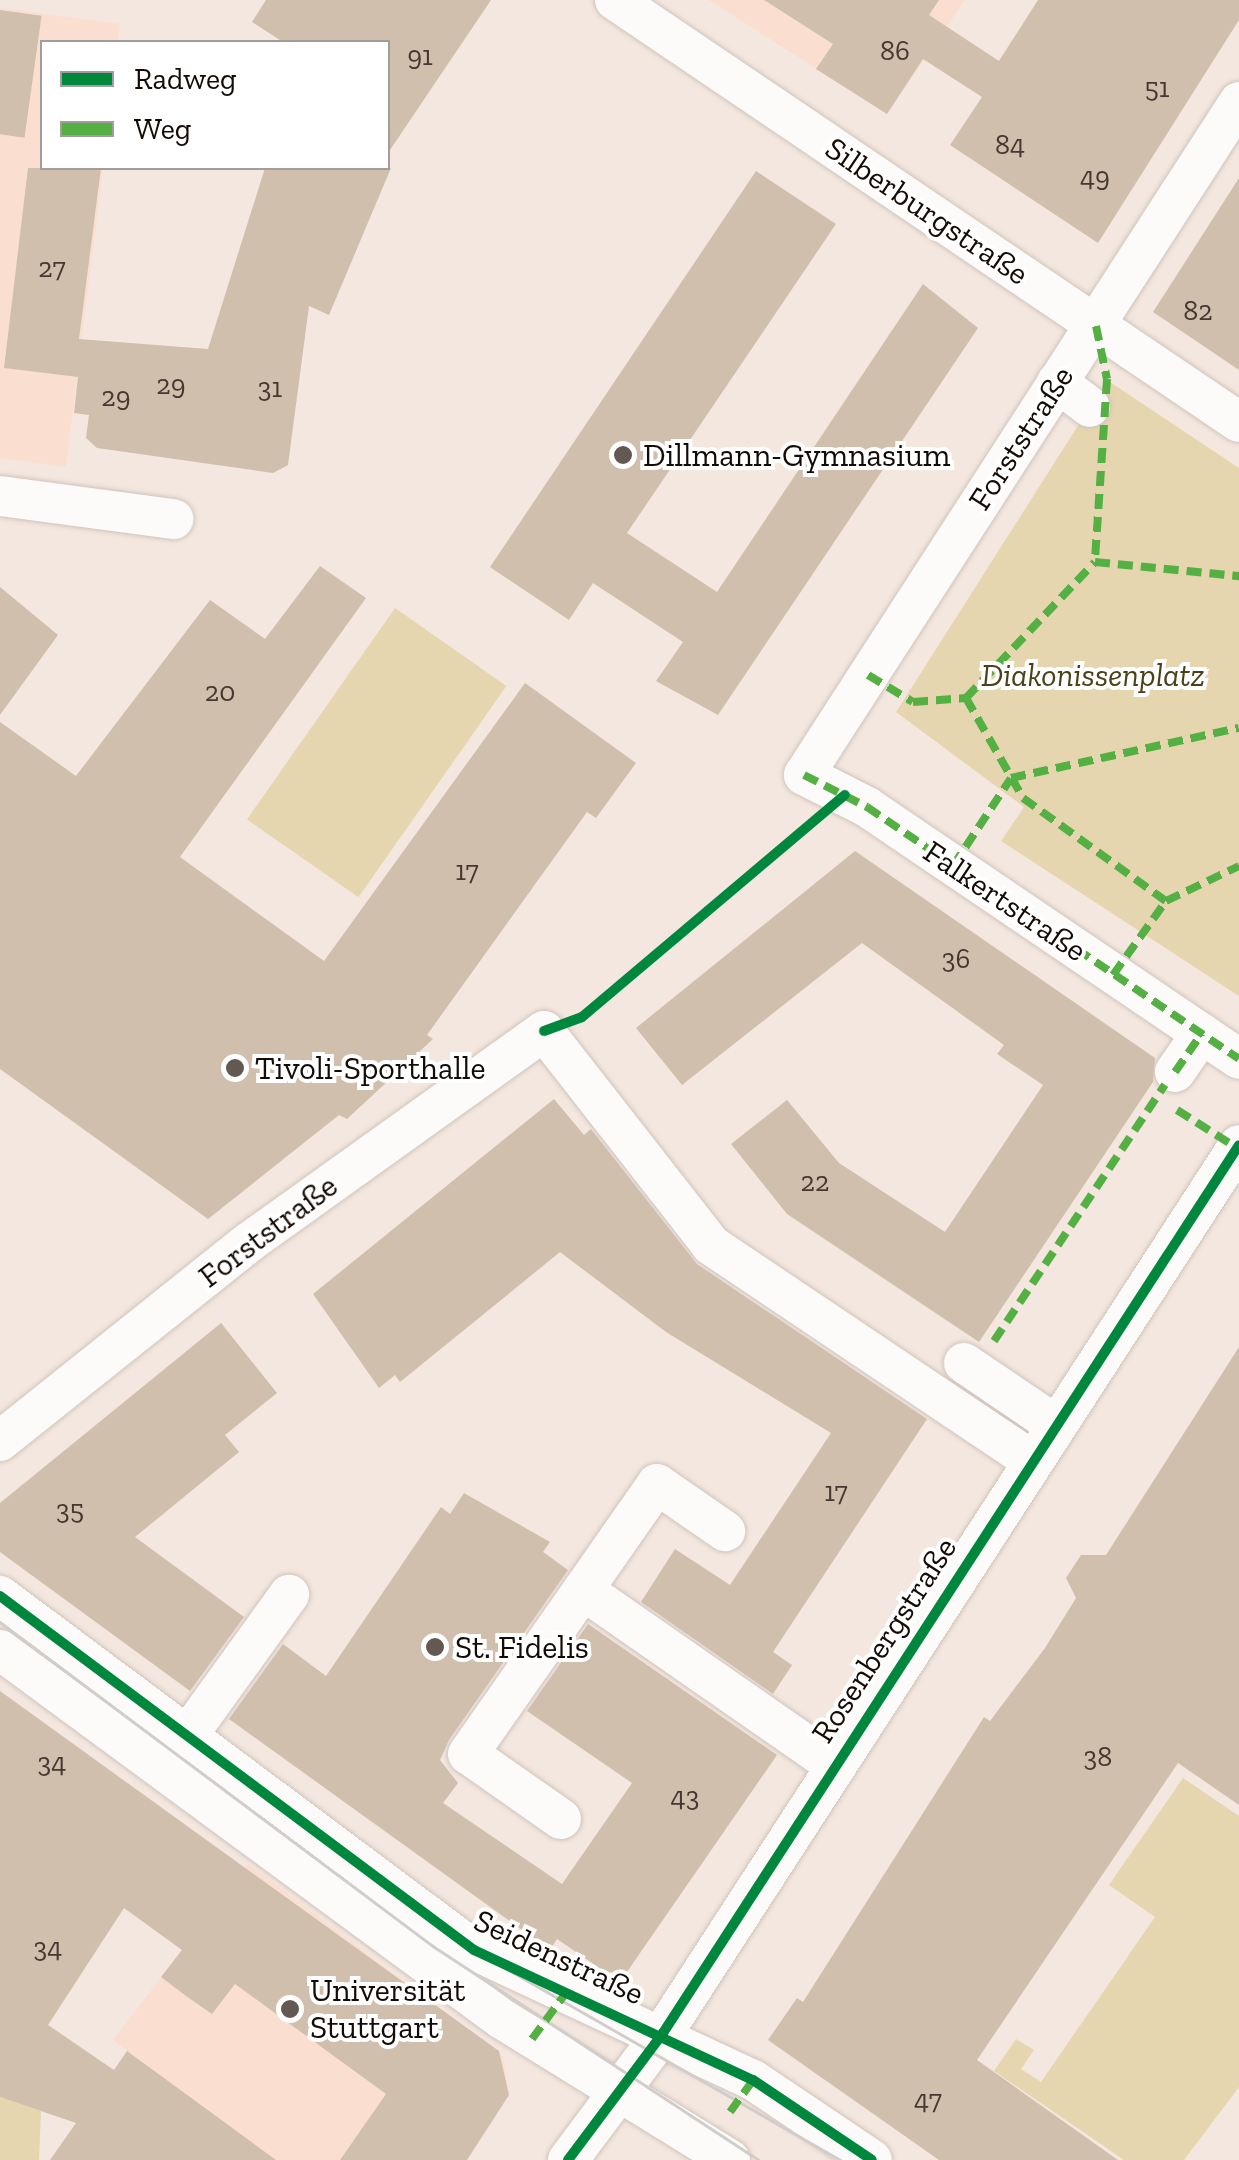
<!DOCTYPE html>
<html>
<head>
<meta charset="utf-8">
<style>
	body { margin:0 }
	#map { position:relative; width:1239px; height:2160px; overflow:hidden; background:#f4e7df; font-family:"Zilla Slab",serif }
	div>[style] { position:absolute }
	.built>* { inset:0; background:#fadfd0 }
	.green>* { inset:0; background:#e6d6af; transform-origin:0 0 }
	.building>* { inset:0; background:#d0bfac; transform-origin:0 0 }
	.roads { filter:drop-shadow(0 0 2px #cfc4bd) drop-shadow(0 0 2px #cfc4bd) }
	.minor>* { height:40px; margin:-20px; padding:0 20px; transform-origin:20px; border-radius:20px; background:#fdfbfa }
	.tram>* { height:2.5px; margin:-1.25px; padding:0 1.25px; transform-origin:1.25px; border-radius:1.25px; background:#d1cdcb }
	.quiet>* { height:8px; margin-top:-4px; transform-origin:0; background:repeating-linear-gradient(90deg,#55b044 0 15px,transparent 0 23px) }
	.cycleway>* { height:10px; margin:-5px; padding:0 5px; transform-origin:5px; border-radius:5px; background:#00873e }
	.dots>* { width:28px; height:28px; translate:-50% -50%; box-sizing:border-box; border:5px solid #fff; border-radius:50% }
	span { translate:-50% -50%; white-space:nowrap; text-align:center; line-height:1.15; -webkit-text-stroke:8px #fff; paint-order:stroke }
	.number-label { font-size:28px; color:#443830 }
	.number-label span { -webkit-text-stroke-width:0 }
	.street-label { font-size:32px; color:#150b06 }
	.poi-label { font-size:32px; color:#150b06 }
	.left { translate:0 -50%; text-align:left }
	.park-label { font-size:32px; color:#4b4018; font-style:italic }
	.legend { position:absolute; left:40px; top:40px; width:350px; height:130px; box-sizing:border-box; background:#fff; border:2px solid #a19d9b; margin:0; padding:12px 18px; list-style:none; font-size:30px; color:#150b06 }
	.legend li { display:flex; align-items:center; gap:20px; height:50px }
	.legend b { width:50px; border:2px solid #a19d9b }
</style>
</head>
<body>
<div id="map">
	<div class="built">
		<div style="clip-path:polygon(709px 0,965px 0,887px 114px)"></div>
		<div style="clip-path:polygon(0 8px,120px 24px,118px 42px,42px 42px,42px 168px,103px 168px,66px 467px,0 458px)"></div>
		<div style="clip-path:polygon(248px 1864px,503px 2056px,509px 2095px,467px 2160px,50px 2160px,127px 2051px,113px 2040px)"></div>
	</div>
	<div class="green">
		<div style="clip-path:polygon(1107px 380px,1239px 468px,1239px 996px,1001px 841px,1024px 807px,896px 712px)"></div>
		<div style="left:395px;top:608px;width:136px;height:258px;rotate:35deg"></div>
		<div style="clip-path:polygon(1183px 1778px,1239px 1816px,1239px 2087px,1184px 2160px,1124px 2160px,994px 2071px,1016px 2039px,1034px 2050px,1021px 2069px,1041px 2082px,1155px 1917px,1109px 1885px)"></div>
		<div style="clip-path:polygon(0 2097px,41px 2111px,39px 2160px,0 2160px)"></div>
	</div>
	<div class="building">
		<div style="clip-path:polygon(266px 0,491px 0,388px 153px,388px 42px,283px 42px,252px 22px)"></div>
		<div style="clip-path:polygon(764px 0,939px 0,929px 15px,999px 61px,1038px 0,1239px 0,1239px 20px,1098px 243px,950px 145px,982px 97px,923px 59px,887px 114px,816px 69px,833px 44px)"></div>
		<div style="left:0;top:10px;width:42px;height:123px;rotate:8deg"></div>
		<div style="clip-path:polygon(28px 168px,101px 168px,79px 339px,208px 349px,265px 168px,391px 168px,329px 315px,309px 306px,288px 465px,273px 473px,97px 448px,86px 438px,89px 415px,74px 413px,78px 377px,4px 368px)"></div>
		<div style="clip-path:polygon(756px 171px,836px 224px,627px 533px,717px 592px,923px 284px,978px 328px,718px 715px,656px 681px,683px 642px,593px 583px,569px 620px,490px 567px)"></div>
		<div style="clip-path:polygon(1239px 178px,1239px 370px,1153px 312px)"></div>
		<div style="clip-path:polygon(320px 566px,366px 598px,180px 857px,324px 961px,525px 683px,636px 763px,596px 818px,587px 812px,427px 1035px,433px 1039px,347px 1119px,339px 1115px,208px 1219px,0 1069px,0 722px,76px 776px,210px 600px,265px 639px)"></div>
		<div style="clip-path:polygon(0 587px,58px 635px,0 715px)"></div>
		<div style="clip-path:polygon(855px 851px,1155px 1058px,1153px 1082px,979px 1342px,787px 1214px,731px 1144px,787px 1100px,839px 1163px,945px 1232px,1043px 1085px,997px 1054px,1004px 1045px,862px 943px,682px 1085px,636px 1028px)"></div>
		<div style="clip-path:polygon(554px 1099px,584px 1135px,591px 1129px,697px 1264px,927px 1419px,773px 1652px,792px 1665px,773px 1694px,641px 1602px,675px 1549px,730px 1585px,831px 1433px,666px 1332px,560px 1252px,400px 1382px,395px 1375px,379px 1388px,313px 1294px)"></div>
		<div style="clip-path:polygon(221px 1323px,277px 1393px,225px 1435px,239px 1452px,135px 1537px,244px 1617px,190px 1691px,0 1552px,0 1503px)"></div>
		<div style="clip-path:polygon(1239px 1347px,1239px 1805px,1178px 1763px,977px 2060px,1118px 2160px,939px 2160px,768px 2040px,797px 1998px,803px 2002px,984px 1717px,990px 1721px,1045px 1648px,1076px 1598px,1066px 1578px,1081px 1555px,1106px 1555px)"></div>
		<div style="clip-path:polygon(464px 1493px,550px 1542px,543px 1552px,568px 1570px,449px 1740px,440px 1760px,458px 1783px,443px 1803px,562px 1884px,632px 1783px,527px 1711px,588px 1624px,777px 1755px,620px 1982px,557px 1939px,550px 1950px,229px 1719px,283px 1644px,326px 1676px,441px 1507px,450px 1514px)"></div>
		<div style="clip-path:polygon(0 1691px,499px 2051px,509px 2095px,467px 2160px,340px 2160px,386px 2094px,235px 1984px,212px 2014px,186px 1996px,161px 1977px,182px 1950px,124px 1908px,48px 2025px,114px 2070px,127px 2051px,276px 2160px,50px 2160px,76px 2123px,0 2097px)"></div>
	</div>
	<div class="roads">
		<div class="minor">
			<div style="left:615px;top:0;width:753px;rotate:34.07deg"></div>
			<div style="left:1239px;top:102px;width:801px;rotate:122.88deg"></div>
			<div style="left:804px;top:775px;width:71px;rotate:26.9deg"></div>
			<div style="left:867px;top:807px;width:449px;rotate:34.1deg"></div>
			<div style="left:1057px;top:382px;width:41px;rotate:37.1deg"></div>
			<div style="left:0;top:496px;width:175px;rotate:7.6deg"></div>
			<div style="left:1175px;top:1072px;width:47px;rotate:-55.3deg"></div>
			<div style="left:964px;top:1363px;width:109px;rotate:34.1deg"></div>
			<div style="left:0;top:1441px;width:317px;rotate:-38.6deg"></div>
			<div style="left:248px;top:1243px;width:364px;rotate:-35.6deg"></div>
			<div style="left:544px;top:1031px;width:271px;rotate:52deg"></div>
			<div style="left:711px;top:1245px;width:386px;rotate:33.9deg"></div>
			<div style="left:583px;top:1590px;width:129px;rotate:-55.1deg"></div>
			<div style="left:657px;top:1484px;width:83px;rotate:34.7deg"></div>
			<div style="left:0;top:1596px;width:592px;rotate:36.75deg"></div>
			<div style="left:474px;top:1950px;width:308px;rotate:25deg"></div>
			<div style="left:753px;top:2080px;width:143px;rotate:33.9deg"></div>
			<div style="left:0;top:1650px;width:623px;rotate:36.32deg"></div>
			<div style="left:502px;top:2019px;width:268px;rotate:31.7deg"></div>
			<div style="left:185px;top:1739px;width:178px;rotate:-54.2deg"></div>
			<div style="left:561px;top:1819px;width:113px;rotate:-145deg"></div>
			<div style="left:468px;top:1754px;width:200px;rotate:-55deg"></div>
			<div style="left:583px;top:1590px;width:305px;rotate:34.8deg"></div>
			<div style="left:568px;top:2160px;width:159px;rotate:-53.2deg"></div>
			<div style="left:663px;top:2033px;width:1058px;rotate:-57.03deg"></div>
		</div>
	</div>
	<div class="tram">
		<div style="left:0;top:1595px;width:592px;rotate:36.83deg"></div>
		<div style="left:474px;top:1950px;width:423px;rotate:29.8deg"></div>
		<div style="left:0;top:1622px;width:541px;rotate:36.81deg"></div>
		<div style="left:433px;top:1946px;width:390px;rotate:33.3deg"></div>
	</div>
	<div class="quiet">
		<div style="left:1096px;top:326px;width:54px;rotate:78.3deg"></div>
		<div style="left:1107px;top:379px;width:183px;rotate:93.8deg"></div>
		<div style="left:1095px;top:562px;width:145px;rotate:5.6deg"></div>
		<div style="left:868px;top:675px;width:52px;rotate:31deg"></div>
		<div style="left:913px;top:702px;width:53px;rotate:-4.3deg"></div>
		<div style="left:966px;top:698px;width:187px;rotate:-46.5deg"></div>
		<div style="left:966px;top:698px;width:115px;rotate:60.3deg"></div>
		<div style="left:1023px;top:798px;width:176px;rotate:35.8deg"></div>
		<div style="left:1166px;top:901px;width:81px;rotate:-25.6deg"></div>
		<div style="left:804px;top:775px;width:71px;rotate:26.9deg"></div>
		<div style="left:867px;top:807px;width:449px;rotate:34.1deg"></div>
		<div style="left:953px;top:866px;width:105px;rotate:-56.6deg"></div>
		<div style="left:1011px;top:778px;width:233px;rotate:-12.4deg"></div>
		<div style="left:1113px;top:975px;width:91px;rotate:-54.4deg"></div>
		<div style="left:1175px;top:1072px;width:47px;rotate:-55.3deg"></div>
		<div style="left:1177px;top:1110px;width:71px;rotate:32.3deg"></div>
		<div style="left:994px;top:1341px;width:308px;rotate:-56.3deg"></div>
		<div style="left:532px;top:2039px;width:61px;rotate:-53.7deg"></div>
		<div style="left:730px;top:2112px;width:39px;rotate:-54deg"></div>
	</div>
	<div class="cycleway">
		<div style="left:544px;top:1031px;width:40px;rotate:-20.2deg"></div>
		<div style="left:582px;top:1017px;width:344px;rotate:-40.2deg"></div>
		<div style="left:0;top:1596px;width:592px;rotate:36.75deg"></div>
		<div style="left:474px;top:1950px;width:308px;rotate:25deg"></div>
		<div style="left:753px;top:2080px;width:143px;rotate:33.9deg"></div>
		<div style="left:568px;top:2160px;width:159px;rotate:-53.2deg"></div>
		<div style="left:663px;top:2033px;width:1058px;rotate:-57.03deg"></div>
	</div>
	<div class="dots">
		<div style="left:623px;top:455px;background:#635852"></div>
		<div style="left:235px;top:1068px;background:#635852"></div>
		<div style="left:435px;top:1647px;background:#635852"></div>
		<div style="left:290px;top:2009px;background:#635852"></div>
	</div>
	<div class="number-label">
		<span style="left:895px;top:51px">86</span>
		<span style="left:420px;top:56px">91</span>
		<span style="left:1157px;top:88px">51</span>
		<span style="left:1010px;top:145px">84</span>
		<span style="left:1095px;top:177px">49</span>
		<span style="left:52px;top:268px">27</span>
		<span style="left:1198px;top:311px">82</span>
		<span style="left:171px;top:385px">29</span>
		<span style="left:270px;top:388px">31</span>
		<span style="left:116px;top:397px">29</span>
		<span style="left:220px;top:692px">20</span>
		<span style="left:467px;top:871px">17</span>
		<span style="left:956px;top:959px">36</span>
		<span style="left:815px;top:1182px">22</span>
		<span style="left:836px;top:1492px">17</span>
		<span style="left:70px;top:1510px">35</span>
		<span style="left:1098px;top:1757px">38</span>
		<span style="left:52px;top:1763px">34</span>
		<span style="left:685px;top:1797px">43</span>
		<span style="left:48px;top:1948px">34</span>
		<span style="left:928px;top:2100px">47</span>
	</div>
	<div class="street-label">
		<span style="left:927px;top:211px;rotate:34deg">Silberburgstraße</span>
		<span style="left:1021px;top:438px;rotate:-57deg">Forststraße</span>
		<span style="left:1005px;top:901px;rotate:34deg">Falkertstraße</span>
		<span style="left:268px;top:1231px;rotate:-37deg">Forststraße</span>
		<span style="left:884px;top:1640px;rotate:-57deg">Rosenbergstraße</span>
		<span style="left:559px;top:1957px;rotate:25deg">Seidenstraße</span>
	</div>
	<div class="poi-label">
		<span class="left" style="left:643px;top:455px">Dillmann-Gymnasium</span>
		<span class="left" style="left:255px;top:1068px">Tivoli-Sporthalle</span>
		<span class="left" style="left:455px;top:1647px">St. Fidelis</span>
		<span class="left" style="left:310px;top:2009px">Universität<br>Stuttgart</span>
	</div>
	<div class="park-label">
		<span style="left:1093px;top:675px">Diakonissenplatz</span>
	</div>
	<ul class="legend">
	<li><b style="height:12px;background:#00873e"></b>Radweg</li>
	<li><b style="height:12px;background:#55b044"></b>Weg</li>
	</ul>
</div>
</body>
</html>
